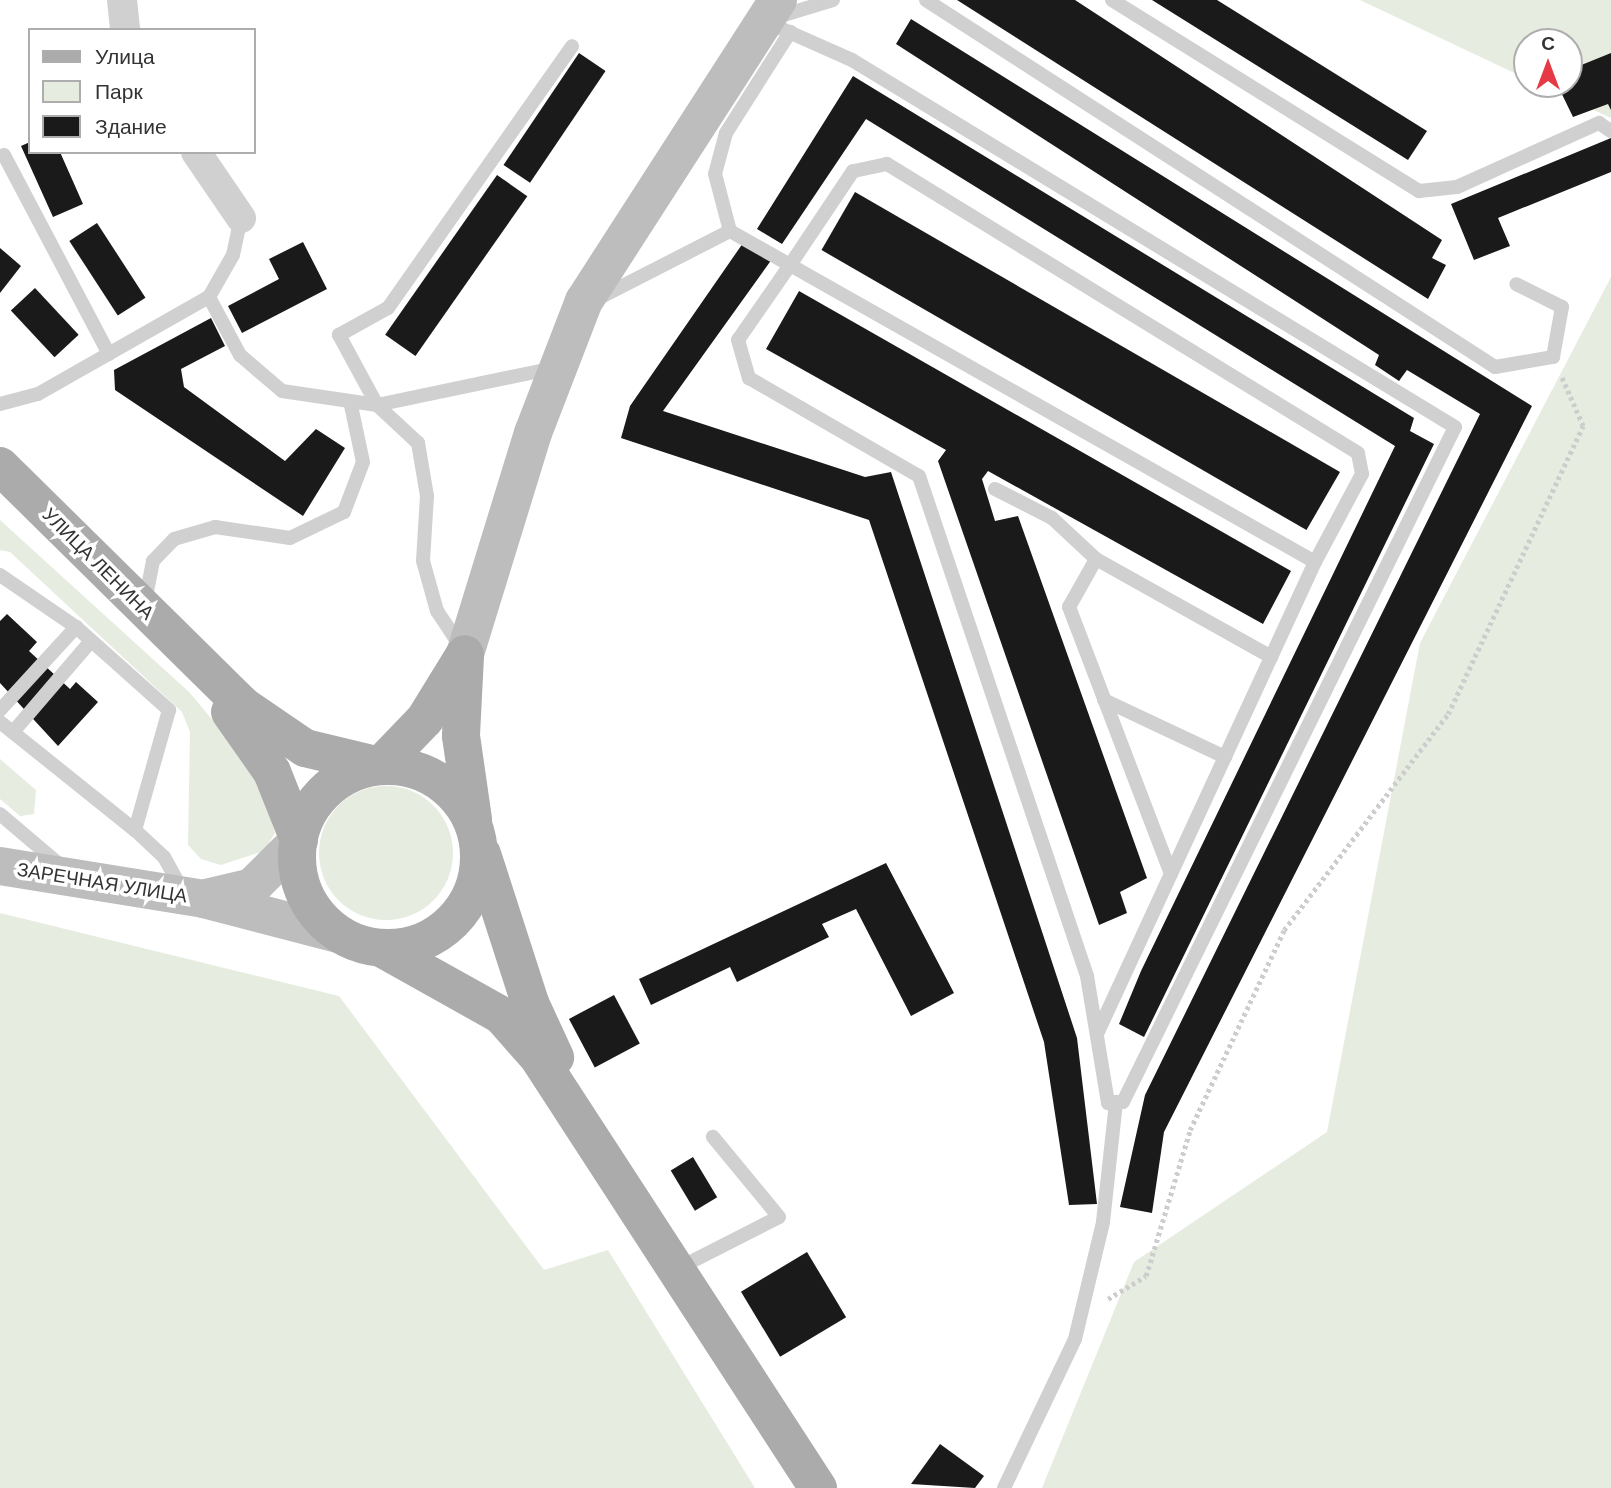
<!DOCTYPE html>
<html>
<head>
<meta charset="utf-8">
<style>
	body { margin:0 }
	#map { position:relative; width:1611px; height:1488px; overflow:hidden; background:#fff; font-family:Helvetica,sans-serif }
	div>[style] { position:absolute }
	.green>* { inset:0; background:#e6ecdf }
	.round { border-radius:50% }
	.building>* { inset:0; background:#1a1a1a; transform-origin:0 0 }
	.path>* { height:4.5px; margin-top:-2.25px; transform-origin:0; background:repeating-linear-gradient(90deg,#cdcdcd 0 3.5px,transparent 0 7px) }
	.lane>* { height:14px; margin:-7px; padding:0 7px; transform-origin:7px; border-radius:7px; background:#d0d0d0 }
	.street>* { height:30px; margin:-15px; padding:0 15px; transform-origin:15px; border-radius:15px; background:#d0d0d0 }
	.secondary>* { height:38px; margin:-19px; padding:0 19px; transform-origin:19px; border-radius:19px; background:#bdbdbd }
	.primary>* { height:38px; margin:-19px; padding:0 19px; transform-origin:19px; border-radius:19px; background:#ababab }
	.primary>.ring { margin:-19px; padding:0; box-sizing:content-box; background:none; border:38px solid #ababab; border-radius:50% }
	span { translate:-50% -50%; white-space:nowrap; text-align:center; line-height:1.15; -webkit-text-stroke:7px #fff; paint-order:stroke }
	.street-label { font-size:19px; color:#333 }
	.legend { position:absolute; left:28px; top:28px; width:228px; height:126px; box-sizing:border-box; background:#fff; border:2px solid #adadad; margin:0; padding:9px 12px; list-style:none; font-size:21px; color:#333 }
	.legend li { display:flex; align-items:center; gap:14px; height:35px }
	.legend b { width:35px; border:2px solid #adadad }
	.north { position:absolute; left:1513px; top:28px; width:70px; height:70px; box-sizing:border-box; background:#fff; border:2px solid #adadad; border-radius:50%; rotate:0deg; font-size:19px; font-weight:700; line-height:28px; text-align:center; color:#333 }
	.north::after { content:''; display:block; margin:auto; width:24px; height:32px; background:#e63946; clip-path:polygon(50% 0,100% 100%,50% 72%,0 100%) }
</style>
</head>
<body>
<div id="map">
	<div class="green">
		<div style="clip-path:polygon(1360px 0,1611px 0,1611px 118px,1538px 84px,1569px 84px,1569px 42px,1527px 42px,1527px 79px)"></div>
		<div style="clip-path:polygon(1611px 277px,1611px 1488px,1042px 1488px,1134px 1262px,1327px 1132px,1420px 643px)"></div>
		<div style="clip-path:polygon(0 520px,189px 692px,237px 749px,260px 780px,275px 833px,264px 851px,221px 865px,201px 859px,188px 845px,190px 732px,182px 712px,10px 552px,0 550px)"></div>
		<div style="clip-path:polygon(0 759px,36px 790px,34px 814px,20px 816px,0 799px)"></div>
		<div class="round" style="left:319px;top:786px;width:134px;height:134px"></div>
		<div style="clip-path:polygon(0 913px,339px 996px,544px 1270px,608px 1250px,755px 1488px,0 1488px)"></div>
	</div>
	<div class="building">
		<div style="clip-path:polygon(957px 0,1075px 0,1442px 240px,1432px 258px,1446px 265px,1428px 299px)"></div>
		<div style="clip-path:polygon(1152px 0,1217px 0,1427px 131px,1408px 160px)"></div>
		<div style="clip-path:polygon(911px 19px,1532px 406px,1164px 1132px,1152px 1213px,1120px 1207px,1145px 1095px,1480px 414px,1407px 370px,1399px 381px,1375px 365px,1379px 355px,896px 44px)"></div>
		<div style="left:579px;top:53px;width:32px;height:135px;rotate:34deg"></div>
		<div style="clip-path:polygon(1611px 53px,1611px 110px,1608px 104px,1573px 117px,1557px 84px,1569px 84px,1569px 70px)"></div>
		<div style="clip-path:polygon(853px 76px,1414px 418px,1410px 431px,1434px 444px,1144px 1037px,1119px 1024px,1141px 971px,1395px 446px,866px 119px,782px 244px,757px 229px)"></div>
		<div style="clip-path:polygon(1611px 138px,1611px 172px,1498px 218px,1510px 246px,1474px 260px,1451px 204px)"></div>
		<div style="clip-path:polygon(30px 142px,30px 152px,60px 152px,83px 204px,53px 217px,21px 146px)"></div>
		<div style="left:497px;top:175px;width:37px;height:195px;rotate:35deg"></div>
		<div style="left:855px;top:192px;width:560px;height:67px;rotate:30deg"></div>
		<div style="left:97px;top:223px;width:89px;height:33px;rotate:57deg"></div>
		<div style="clip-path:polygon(303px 242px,327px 289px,242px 333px,228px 306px,279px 279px,269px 259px)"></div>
		<div style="clip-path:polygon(743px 243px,772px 259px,663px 411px,865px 477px,891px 472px,1077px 1038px,1097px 1204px,1069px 1205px,1044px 1042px,869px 520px,621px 438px,630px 406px)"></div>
		<div style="clip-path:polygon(0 248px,21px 266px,0 293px)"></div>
		<div style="left:35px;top:288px;width:64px;height:33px;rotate:47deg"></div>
		<div style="clip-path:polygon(799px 291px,1291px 571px,1263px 624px,988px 471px,982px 479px,995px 521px,1018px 516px,1147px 878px,1120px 892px,1127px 913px,1099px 925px,938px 461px,946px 450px,766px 349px)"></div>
		<div style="clip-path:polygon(211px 318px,225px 346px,181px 369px,184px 387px,285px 461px,316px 429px,345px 448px,303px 516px,115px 390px,114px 370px)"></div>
		<div style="clip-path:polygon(7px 614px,37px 642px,29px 651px,70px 689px,76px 682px,98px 702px,58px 746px,0 683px,0 621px)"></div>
		<div style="clip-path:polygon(886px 863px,954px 993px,911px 1016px,856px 909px,822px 924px,829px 937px,737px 982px,730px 967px,651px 1005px,639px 979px)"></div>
		<div style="left:614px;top:995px;width:55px;height:51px;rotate:62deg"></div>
		<div style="left:693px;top:1157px;width:47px;height:26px;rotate:59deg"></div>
		<div style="left:807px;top:1252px;width:76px;height:77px;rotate:59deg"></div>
		<div style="clip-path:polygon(940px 1444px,984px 1476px,975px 1488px,911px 1484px)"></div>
	</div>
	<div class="path">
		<div style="left:1108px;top:1299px;width:44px;rotate:-31.2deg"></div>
		<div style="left:1146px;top:1276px;width:152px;rotate:-73.2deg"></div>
		<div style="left:1190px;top:1130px;width:221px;rotate:-64.8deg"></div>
		<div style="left:1284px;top:930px;width:271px;rotate:-52.8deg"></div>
		<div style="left:1448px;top:714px;width:318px;rotate:-64.9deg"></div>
		<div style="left:1583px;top:426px;width:55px;rotate:-113.7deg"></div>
	</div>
	<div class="lane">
		<div style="left:926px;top:0;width:677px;rotate:32.82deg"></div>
		<div style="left:1495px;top:367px;width:59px;rotate:-9.8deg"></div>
		<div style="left:1553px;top:357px;width:51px;rotate:-79.8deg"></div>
		<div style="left:1562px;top:307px;width:51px;rotate:-153.4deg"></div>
		<div style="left:1112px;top:0;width:362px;rotate:31.9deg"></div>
		<div style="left:1419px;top:191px;width:38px;rotate:-6deg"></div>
		<div style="left:1457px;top:187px;width:156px;rotate:-24.3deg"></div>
		<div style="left:1599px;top:123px;width:14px;rotate:34deg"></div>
		<div style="left:4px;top:155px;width:225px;rotate:62.2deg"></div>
		<div style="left:730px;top:231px;width:59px;rotate:-104.7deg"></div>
		<div style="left:715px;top:174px;width:42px;rotate:-75deg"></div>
		<div style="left:726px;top:133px;width:120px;rotate:-57.6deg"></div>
		<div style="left:209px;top:297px;width:66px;rotate:61.9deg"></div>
		<div style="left:240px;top:355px;width:55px;rotate:40.6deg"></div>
		<div style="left:282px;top:391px;width:96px;rotate:8.4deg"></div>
		<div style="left:377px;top:405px;width:181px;rotate:-11.8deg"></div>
		<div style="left:599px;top:298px;width:147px;rotate:-27.1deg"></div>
		<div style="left:730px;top:231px;width:69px;rotate:29.5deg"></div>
		<div style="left:790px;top:265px;width:603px;rotate:29.5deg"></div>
		<div style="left:1315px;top:562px;width:100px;rotate:-61.9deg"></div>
		<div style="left:1362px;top:474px;width:21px;rotate:-101deg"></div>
		<div style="left:1358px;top:453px;width:553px;rotate:-148.47deg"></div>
		<div style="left:887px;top:164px;width:35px;rotate:168deg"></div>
		<div style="left:853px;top:171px;width:113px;rotate:123.8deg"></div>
		<div style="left:790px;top:265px;width:91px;rotate:124.7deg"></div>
		<div style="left:738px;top:340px;width:40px;rotate:74deg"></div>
		<div style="left:749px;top:378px;width:196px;rotate:30deg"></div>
		<div style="left:919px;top:476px;width:527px;rotate:71.43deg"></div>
		<div style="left:1087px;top:976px;width:129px;rotate:80.6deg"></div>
		<div style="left:1108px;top:1103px;width:15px;rotate:-4deg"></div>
		<div style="left:1123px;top:1102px;width:752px;rotate:-63.81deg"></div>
		<div style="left:1455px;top:427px;width:706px;rotate:-148.67deg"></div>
		<div style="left:852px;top:60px;width:96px;rotate:-156.1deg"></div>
		<div style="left:764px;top:21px;width:72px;rotate:-16.9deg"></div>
		<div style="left:0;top:404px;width:39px;rotate:-15deg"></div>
		<div style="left:38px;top:394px;width:197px;rotate:-29.6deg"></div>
		<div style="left:209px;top:297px;width:48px;rotate:-60.3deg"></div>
		<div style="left:233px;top:255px;width:38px;rotate:-78deg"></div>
		<div style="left:995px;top:489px;width:64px;rotate:27deg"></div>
		<div style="left:1052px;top:518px;width:60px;rotate:43deg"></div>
		<div style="left:0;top:575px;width:92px;rotate:34.4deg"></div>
		<div style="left:145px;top:602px;width:42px;rotate:-79deg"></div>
		<div style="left:153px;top:561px;width:30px;rotate:-46deg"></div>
		<div style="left:174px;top:539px;width:43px;rotate:-16.3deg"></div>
		<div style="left:215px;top:527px;width:76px;rotate:8.3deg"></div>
		<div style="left:290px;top:538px;width:60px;rotate:-25.7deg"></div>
		<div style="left:344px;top:512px;width:53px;rotate:-69.2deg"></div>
		<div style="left:363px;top:462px;width:62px;rotate:-102deg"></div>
		<div style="left:461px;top:647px;width:43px;rotate:-123.7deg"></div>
		<div style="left:437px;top:611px;width:52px;rotate:-105.6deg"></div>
		<div style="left:423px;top:561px;width:65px;rotate:-86.5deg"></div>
		<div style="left:427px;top:496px;width:54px;rotate:-99.6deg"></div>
		<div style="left:418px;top:443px;width:56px;rotate:-137.2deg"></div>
		<div style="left:377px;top:405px;width:80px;rotate:-118.5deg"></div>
		<div style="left:339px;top:335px;width:56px;rotate:-28.9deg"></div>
		<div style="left:388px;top:308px;width:320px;rotate:-54.9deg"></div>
		<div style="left:1104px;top:700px;width:134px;rotate:25.2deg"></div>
		<div style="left:0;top:710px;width:113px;rotate:-47.5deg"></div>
		<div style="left:76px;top:627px;width:125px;rotate:41.7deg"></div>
		<div style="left:169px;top:710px;width:125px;rotate:105.8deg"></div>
		<div style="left:135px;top:830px;width:40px;rotate:43deg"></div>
		<div style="left:164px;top:857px;width:39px;rotate:61deg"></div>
		<div style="left:0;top:722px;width:173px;rotate:38.7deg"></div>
		<div style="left:13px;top:732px;width:120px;rotate:-49.4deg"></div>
		<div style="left:0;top:814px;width:79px;rotate:40.4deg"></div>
		<div style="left:1171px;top:874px;width:286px;rotate:-110.9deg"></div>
		<div style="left:1069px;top:607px;width:55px;rotate:-60.6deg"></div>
		<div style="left:1096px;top:559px;width:201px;rotate:29.2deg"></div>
		<div style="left:1097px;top:1034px;width:520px;rotate:-65.21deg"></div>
		<div style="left:677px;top:1269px;width:114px;rotate:-27deg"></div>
		<div style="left:779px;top:1217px;width:104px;rotate:-129.5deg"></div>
		<div style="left:1004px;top:1488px;width:165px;rotate:-64.5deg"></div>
		<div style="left:1075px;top:1339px;width:120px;rotate:-76.5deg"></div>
		<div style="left:1103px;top:1222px;width:121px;rotate:-83.8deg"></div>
	</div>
	<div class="street">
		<div style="left:122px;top:0;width:30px;rotate:84deg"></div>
		<div style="left:196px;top:152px;width:80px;rotate:55.7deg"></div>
	</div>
	<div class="secondary">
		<div style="left:465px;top:654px;width:231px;rotate:-72.9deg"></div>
		<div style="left:533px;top:433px;width:142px;rotate:-68.9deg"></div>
		<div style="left:584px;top:301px;width:358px;rotate:-57.2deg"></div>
		<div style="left:0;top:866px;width:207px;rotate:9.2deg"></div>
		<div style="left:204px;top:899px;width:138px;rotate:14.6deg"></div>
		<div style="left:206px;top:898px;width:47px;rotate:-13.4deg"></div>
		<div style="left:252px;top:887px;width:66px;rotate:-45deg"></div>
	</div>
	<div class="primary">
		<div style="left:0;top:466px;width:340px;rotate:44.6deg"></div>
		<div style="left:242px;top:705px;width:76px;rotate:34.3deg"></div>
		<div style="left:305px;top:748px;width:77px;rotate:13.5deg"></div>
		<div style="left:380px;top:766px;width:65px;rotate:-46.2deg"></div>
		<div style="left:425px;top:719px;width:76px;rotate:-58.4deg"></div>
		<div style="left:465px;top:656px;width:80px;rotate:92.9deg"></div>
		<div style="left:461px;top:736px;width:84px;rotate:81.8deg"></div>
		<div style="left:230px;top:712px;width:73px;rotate:55deg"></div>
		<div style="left:272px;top:772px;width:73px;rotate:68.3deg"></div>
		<div class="ring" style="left:297px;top:766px;width:144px;height:144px"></div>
		<div style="left:482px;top:854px;width:157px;rotate:72.1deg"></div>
		<div style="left:530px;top:1003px;width:60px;rotate:65.2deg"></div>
		<div style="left:381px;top:948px;width:137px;rotate:29.2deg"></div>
		<div style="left:501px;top:1015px;width:56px;rotate:48.6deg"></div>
		<div style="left:538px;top:1057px;width:514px;rotate:56.99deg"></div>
	</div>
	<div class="street-label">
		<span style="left:98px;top:564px;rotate:45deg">УЛИЦА ЛЕНИНА</span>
		<span style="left:102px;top:883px;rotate:9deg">ЗАРЕЧНАЯ УЛИЦА</span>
	</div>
	<ul class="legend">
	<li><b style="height:9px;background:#ababab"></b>Улица</li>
	<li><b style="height:19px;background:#e6ecdf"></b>Парк</li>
	<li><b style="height:19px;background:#1a1a1a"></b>Здание</li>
	</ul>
	<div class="north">С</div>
</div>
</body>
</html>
